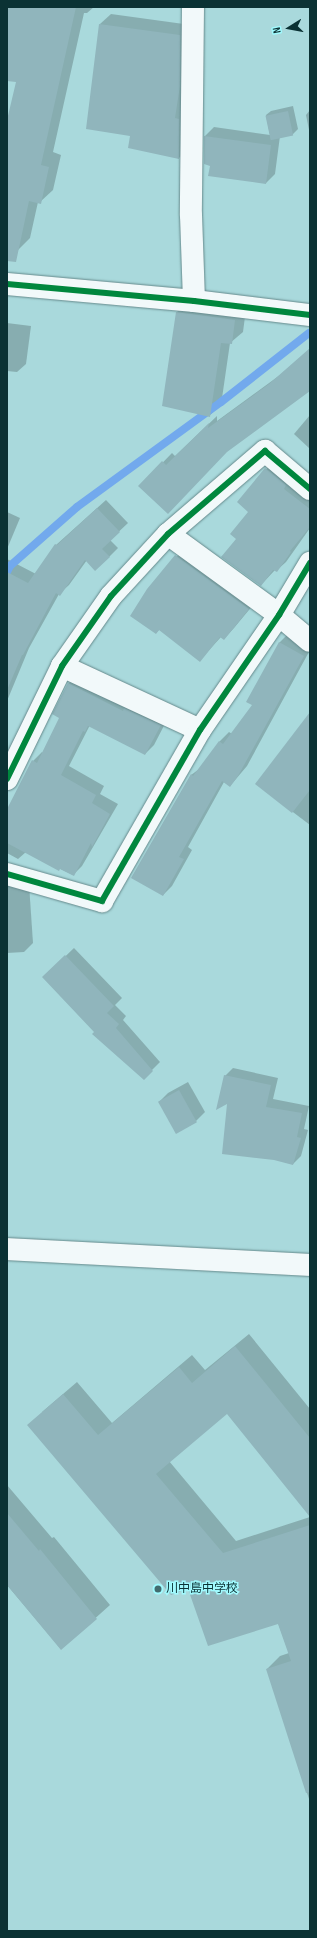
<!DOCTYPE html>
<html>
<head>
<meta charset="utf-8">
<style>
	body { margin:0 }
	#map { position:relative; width:317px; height:1938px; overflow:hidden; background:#a9d9dc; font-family:"Sofia Sans Condensed","Noto Sans JP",sans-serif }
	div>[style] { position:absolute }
	.shadow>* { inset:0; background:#0003 }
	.stream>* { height:8px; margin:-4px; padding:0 4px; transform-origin:4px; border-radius:4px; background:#72a9ed }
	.building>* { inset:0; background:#90b5bc; transform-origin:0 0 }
	.roads { filter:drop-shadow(0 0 1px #65898b) drop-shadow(0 0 1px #65898b) }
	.minor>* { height:22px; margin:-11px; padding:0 11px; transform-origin:11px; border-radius:11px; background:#f2f9fa }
	.cycleway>* { height:6px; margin:-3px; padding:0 3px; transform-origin:3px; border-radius:3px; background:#00873e }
	.dots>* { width:11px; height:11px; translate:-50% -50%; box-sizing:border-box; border:2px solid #a1fafe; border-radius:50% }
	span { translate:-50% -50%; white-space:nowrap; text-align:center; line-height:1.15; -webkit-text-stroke:3px #a1fafe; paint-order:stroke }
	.poi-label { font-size:12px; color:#0b3234 }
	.left { translate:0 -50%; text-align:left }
	.frame { position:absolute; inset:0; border:8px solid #0b3234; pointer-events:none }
	.north { position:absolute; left:269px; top:8px; width:40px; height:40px; -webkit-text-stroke:3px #a1fafe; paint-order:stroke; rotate:259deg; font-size:11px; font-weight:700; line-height:16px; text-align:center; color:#0b3234 }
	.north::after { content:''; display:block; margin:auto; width:14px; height:18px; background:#0b3234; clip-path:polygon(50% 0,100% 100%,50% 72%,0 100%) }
</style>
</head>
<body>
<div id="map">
	<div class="shadow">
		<div style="clip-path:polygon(7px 7px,94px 7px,87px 13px,84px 13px,53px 152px,61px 155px,53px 190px,40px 202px,38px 202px,30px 238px,18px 250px,7px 248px,7px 125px,17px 81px,7px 80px)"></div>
		<div style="clip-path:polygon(111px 14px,191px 25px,190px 147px,179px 158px,132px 135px,100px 24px)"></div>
		<div style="clip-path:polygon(293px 106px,298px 129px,293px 134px,280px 136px,275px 174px,266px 183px,211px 165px,205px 136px,214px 127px,270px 135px,266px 115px,271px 111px)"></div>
		<div style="clip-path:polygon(310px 110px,310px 135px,306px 115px)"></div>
		<div style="clip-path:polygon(188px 301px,246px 309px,243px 332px,230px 343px,221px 405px,209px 416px,177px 312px)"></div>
		<div style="clip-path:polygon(7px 323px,31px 326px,26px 364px,17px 372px,7px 371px)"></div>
		<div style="clip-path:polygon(310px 349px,310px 390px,140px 486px,172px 453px,175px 456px,217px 416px,217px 421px,280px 375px)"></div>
		<div style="clip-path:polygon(310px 415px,310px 449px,294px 434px)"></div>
		<div style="clip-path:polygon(275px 459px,310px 488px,310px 528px,286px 562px,276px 571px,275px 570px,261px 585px,238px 539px,250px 512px,238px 502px)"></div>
		<div style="clip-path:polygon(106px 500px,128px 523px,110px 540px,118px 548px,109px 557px,87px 560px,69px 585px,59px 594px,29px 648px,7px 701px,7px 559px,36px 574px,56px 545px)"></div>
		<div style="clip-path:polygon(7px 512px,20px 518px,7px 549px)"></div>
		<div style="clip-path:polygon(187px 545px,259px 598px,234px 628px,224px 639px,221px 637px,200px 660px,160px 629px,156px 633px,148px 590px)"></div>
		<div style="clip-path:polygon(289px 633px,310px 650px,247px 766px,230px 786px,224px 782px,188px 847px,192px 850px,172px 886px,163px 895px,191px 775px,202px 767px,220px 741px,229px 732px,232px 734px,253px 705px,248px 702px,280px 642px)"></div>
		<div style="clip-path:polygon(78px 674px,169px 716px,154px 745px,145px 754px,90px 725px,89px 727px,69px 766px,104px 786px,100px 794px,118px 804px,82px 866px,73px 875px,26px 852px,18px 859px,7px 853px,7px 811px,33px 761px,42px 752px,43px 753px,61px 718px,54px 714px,69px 683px)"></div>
		<div style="clip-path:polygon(310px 714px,310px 825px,256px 784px)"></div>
		<div style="clip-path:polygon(29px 884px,33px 943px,24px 952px,7px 953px,7px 885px)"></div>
		<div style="clip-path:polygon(74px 948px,122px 998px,115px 1005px,126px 1016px,123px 1020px,160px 1062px,144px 1078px,44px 977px)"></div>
		<div style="clip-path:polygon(233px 1068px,278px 1078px,273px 1099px,309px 1106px,304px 1129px,308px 1130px,301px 1156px,293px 1164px,275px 1159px,229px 1102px,225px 1076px)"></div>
		<div style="clip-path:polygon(188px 1082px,205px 1112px,196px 1121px,159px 1102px,168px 1093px)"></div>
		<div style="clip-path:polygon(249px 1334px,310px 1409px,310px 1508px,227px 1412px,169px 1461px,236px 1541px,310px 1517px,310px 1802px,267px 1669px,280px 1656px,289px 1653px,278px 1623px,189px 1588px,42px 1412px,77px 1382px,112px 1423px,192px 1355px,205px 1370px)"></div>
		<div style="clip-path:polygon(7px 1485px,52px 1538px,54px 1537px,110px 1605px,61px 1649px,7px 1585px)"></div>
	</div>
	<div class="stream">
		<div style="left:7px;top:572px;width:7px;rotate:-63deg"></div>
		<div style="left:10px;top:566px;width:89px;rotate:-41.4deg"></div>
		<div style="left:77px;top:507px;width:178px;rotate:-36.1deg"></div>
		<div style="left:221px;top:402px;width:112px;rotate:-38.1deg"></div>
	</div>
	<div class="building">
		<div style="clip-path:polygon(7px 7px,76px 7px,41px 165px,49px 167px,41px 204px,29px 201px,16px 262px,7px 261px,7px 120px,16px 82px,7px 81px)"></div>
		<div style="clip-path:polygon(99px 24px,180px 35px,180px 86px,175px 118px,179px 119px,179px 159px,128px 148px,130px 136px,86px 129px)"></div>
		<div style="left:288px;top:111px;width:25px;height:23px;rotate:78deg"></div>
		<div style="clip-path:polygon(204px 136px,271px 145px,266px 184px,208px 176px,210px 166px,204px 164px)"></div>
		<div style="clip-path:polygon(176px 312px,235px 320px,232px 344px,221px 343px,210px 417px,162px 406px)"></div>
		<div style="clip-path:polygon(310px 348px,310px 391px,227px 452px,168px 514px,138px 486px,162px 461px,166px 465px,209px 423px,208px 428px,269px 384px)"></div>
		<div style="clip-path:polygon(265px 468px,286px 485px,284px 489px,310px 509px,310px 527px,290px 551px,291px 552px,277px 572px,273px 570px,261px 586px,221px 557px,236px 539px,230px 534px,248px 512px,237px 502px)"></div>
		<div style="clip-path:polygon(97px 508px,120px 532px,102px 549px,110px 557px,95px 571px,85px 560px,60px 596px,56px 593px,23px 655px,22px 655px,7px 690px,7px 572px,28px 583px,55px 544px,57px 545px)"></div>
		<div style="clip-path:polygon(175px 555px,249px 609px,224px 640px,220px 637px,200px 662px,159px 630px,156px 634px,130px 616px,147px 589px)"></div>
		<div style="clip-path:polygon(279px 642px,304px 656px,238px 776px,230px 787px,222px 781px,179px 857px,184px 859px,163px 896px,131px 878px,191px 774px,193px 776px,219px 741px,223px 744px,252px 705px,246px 702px)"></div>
		<div style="clip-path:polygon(68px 683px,123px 711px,124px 708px,161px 725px,145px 755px,88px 726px,85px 732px,83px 731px,61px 775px,96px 795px,92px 803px,110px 814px,92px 847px,91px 843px,74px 876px,60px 869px,59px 871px,7px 843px,7px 809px,32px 760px,37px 763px,59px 718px,52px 714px)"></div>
		<div style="clip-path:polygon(310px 712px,310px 790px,292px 813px,255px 784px)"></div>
		<div style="clip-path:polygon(65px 955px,114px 1006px,107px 1013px,119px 1024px,116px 1028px,153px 1071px,144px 1080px,92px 1034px,94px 1032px,42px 977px)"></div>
		<div style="clip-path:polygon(224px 1075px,271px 1085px,266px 1107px,302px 1113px,297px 1137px,301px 1138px,293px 1165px,274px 1160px,222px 1154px,227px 1104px,216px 1110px)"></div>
		<div style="left:179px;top:1090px;width:37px;height:24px;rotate:61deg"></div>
		<div style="clip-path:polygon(235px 1346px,310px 1438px,310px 1517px,227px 1414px,156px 1474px,223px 1553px,310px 1525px,310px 1792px,306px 1793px,266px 1669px,291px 1661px,278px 1624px,208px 1646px,188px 1589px,171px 1595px,27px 1425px,63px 1394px,98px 1435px,179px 1367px,192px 1383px)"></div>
		<div style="clip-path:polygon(7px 1513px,39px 1551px,40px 1549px,97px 1619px,61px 1650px,7px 1585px)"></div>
	</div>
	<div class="roads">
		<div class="minor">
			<div style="left:193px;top:7px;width:208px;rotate:90.6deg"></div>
			<div style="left:191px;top:215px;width:86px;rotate:88deg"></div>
			<div style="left:7px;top:284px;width:188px;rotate:5.2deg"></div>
			<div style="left:194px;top:301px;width:117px;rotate:6.9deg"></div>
			<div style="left:168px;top:534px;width:137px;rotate:36.1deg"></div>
			<div style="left:279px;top:615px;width:40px;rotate:40deg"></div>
			<div style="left:62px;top:666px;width:152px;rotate:24.9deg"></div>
			<div style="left:7px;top:779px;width:126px;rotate:-64deg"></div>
			<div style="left:62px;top:666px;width:85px;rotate:-55deg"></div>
			<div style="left:111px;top:596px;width:84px;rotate:-47.4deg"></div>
			<div style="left:168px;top:534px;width:128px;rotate:-40.6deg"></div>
			<div style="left:265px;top:451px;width:59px;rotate:40.2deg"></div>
			<div style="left:7px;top:874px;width:99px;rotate:15.9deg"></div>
			<div style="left:102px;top:901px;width:197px;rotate:-60.2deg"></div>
			<div style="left:200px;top:730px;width:140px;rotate:-55.5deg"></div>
			<div style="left:279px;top:615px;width:61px;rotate:-59.2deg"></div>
			<div style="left:7px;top:1249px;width:303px;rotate:3deg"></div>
		</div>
	</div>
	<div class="cycleway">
		<div style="left:7px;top:284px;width:188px;rotate:5.2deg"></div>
		<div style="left:194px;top:301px;width:117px;rotate:6.9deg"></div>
		<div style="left:7px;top:779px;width:126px;rotate:-64deg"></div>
		<div style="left:62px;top:666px;width:85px;rotate:-55deg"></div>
		<div style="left:111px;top:596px;width:84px;rotate:-47.4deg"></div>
		<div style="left:168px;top:534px;width:128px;rotate:-40.6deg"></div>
		<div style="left:265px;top:451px;width:59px;rotate:40.2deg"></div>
		<div style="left:7px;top:874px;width:99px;rotate:15.9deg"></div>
		<div style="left:102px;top:901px;width:197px;rotate:-60.2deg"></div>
		<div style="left:200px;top:730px;width:140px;rotate:-55.5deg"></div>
		<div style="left:279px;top:615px;width:61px;rotate:-59.2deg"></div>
	</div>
	<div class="dots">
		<div style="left:158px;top:1589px;background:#426c6f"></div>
	</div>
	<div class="poi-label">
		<span class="left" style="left:166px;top:1589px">川中島中学校</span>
	</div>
	<div class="frame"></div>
	<div class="north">N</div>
</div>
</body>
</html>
